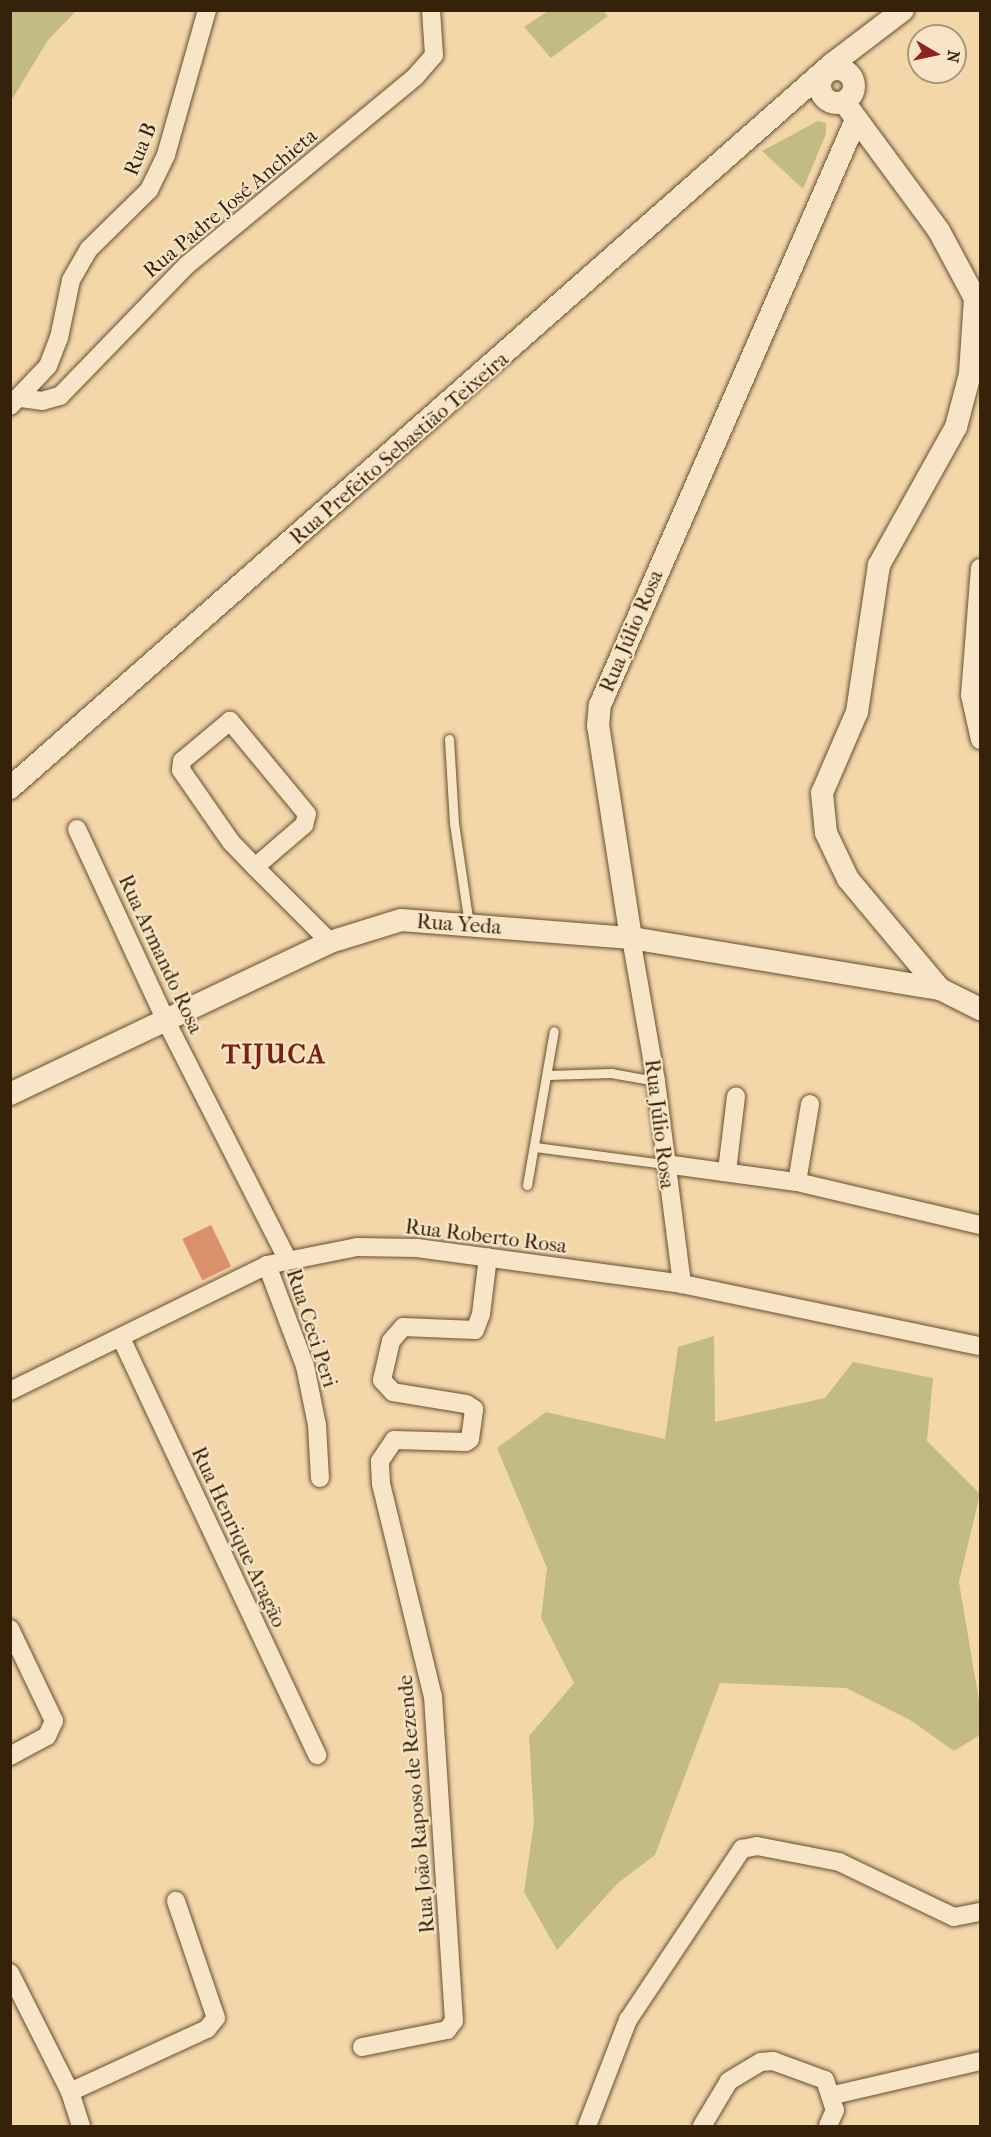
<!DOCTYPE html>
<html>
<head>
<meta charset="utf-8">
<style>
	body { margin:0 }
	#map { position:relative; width:991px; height:2137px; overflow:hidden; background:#f4d7a9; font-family:"IM FELL French Canon",serif }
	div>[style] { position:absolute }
	.green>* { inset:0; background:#c2bc83 }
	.building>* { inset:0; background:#da906a; transform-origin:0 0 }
	.roads { filter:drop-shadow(0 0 2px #664f30) drop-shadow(0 0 2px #664f30) }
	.service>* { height:9px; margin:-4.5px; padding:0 4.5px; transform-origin:4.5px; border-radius:4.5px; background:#f8e5c7 }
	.minor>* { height:18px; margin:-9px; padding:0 9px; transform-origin:9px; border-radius:9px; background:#f8e5c7 }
	.tertiary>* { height:22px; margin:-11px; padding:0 11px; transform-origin:11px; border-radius:11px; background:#f8e5c7 }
	.tertiary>.ring { margin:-11px; padding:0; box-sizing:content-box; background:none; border:22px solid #f8e5c7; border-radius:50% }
	span { translate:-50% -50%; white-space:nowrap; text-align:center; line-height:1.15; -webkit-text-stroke:4.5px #f8e5c7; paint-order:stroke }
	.street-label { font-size:21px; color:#362208 }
	.district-label { font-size:27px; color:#7a1f14; font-weight:700; letter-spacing:1.5px }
	.frame { position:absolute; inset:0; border:12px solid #362208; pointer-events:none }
	.north { position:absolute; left:907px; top:24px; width:60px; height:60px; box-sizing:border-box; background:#f8e5c7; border:2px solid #aa977b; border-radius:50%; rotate:99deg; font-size:16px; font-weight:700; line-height:24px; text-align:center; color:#362208 }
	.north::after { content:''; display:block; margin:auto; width:21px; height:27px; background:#8f2418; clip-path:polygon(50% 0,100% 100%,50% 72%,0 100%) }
</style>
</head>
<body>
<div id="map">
	<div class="green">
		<div style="clip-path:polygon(11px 10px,76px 11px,48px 40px,11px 101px)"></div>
		<div style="clip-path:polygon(548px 11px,603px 11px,608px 16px,551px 58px,524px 27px)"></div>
		<div style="clip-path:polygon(818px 121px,826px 123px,826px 134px,803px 189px,762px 151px)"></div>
		<div style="clip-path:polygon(714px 1336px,715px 1422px,825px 1398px,853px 1362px,933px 1378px,927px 1441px,980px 1494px,959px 1582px,980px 1707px,980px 1735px,954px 1751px,910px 1720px,846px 1688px,720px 1683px,655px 1855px,618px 1883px,557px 1950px,524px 1892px,534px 1822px,529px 1736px,574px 1683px,541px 1618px,547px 1568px,497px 1448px,546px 1412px,665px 1439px,678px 1347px)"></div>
	</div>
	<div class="building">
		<div style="left:211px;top:1225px;width:46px;height:32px;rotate:64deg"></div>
	</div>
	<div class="roads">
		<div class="service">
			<div style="left:449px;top:739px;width:84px;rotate:86.6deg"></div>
			<div style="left:454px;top:823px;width:103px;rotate:81.6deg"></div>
			<div style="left:547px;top:1075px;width:64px;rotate:-1.8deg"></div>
			<div style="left:611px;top:1073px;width:46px;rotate:10.1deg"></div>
			<div style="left:535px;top:1147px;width:131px;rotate:7.5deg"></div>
			<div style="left:527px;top:1185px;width:156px;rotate:-80.1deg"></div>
		</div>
		<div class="minor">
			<div style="left:21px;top:398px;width:21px;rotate:8deg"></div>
			<div style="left:42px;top:401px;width:19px;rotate:-16deg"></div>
			<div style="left:60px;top:396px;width:182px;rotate:-45.9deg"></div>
			<div style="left:187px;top:265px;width:296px;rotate:-39.5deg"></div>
			<div style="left:415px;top:77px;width:29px;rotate:-49deg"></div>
			<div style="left:434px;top:55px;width:45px;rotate:-93.8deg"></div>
			<div style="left:10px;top:406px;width:55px;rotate:-46.5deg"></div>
			<div style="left:48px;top:366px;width:30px;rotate:-69deg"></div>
			<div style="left:59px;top:338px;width:59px;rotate:-78.3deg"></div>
			<div style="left:71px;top:280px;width:36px;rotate:-60deg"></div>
			<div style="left:89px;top:249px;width:84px;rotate:-44.5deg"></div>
			<div style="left:149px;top:190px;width:39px;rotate:-64deg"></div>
			<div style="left:166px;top:155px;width:151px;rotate:-74.2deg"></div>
			<div style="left:980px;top:568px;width:127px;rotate:94.5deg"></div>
			<div style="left:970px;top:695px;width:46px;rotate:77.5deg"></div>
			<div style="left:77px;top:829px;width:209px;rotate:65.1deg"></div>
			<div style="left:165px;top:1019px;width:268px;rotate:63deg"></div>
			<div style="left:255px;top:867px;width:65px;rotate:-40.6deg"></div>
			<div style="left:304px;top:825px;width:11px;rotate:-75deg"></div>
			<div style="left:307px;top:814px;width:121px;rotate:-129.6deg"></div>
			<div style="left:230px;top:721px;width:62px;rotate:140.2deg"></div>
			<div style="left:182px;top:761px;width:9px;rotate:96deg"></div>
			<div style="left:181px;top:770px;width:88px;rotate:55.2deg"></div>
			<div style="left:231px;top:842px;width:35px;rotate:46deg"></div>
			<div style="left:255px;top:867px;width:106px;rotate:45deg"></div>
			<div style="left:631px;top:938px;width:145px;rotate:80.1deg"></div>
			<div style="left:656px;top:1081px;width:205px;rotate:82.7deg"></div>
			<div style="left:665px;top:1164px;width:133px;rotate:7.8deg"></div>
			<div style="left:797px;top:1182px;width:188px;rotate:13.2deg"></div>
			<div style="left:727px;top:1171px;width:75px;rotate:-83.1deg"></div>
			<div style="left:797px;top:1182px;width:79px;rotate:-80.5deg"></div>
			<div style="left:267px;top:1265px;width:108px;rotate:69.4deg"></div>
			<div style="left:305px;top:1366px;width:60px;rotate:78.5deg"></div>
			<div style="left:317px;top:1425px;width:53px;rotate:86.8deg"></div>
			<div style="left:121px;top:1338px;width:461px;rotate:64.8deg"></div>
			<div style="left:10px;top:1391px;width:286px;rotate:-26.1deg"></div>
			<div style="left:267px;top:1265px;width:92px;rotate:-11.3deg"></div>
			<div style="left:357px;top:1247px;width:60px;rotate:1deg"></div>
			<div style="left:417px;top:1248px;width:267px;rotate:7.7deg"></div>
			<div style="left:682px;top:1284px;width:304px;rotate:11.8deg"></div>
			<div style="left:10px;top:1629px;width:102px;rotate:64.4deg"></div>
			<div style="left:54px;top:1721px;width:17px;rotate:115deg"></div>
			<div style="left:47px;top:1736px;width:42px;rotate:151.6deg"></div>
			<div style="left:10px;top:1973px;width:133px;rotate:63.2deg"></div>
			<div style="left:70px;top:2092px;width:36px;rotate:72deg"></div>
			<div style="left:362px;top:2047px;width:87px;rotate:-11.3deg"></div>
			<div style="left:447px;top:2030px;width:11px;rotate:-52deg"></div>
			<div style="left:454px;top:2021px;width:325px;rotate:-93.7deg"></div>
			<div style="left:433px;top:1697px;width:220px;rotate:-103.7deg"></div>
			<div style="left:381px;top:1483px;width:22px;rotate:-93deg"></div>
			<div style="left:380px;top:1461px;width:25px;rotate:-56deg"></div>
			<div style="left:394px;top:1440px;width:72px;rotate:1.6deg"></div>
			<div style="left:466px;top:1442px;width:5px;rotate:-37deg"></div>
			<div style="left:470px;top:1439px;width:30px;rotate:-82deg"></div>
			<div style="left:474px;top:1409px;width:9px;rotate:-148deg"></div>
			<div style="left:466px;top:1404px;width:74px;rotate:-170.7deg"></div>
			<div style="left:393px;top:1392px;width:16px;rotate:-133deg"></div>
			<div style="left:382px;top:1380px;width:40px;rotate:-77deg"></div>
			<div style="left:391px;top:1341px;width:18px;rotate:-49deg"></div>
			<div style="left:403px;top:1327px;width:72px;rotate:2.4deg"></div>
			<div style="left:475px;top:1330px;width:17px;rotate:-69deg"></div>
			<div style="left:481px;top:1314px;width:57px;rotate:-83deg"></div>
			<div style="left:70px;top:2092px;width:151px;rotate:-24.7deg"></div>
			<div style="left:207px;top:2029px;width:14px;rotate:-51deg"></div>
			<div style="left:216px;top:2018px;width:124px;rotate:-108.9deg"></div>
			<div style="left:834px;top:2095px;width:150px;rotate:-13.1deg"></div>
			<div style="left:587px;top:2126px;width:114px;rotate:-68.9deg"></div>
			<div style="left:628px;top:2020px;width:206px;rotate:-56.3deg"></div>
			<div style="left:742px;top:1849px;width:15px;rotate:-11deg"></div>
			<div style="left:757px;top:1846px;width:84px;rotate:11deg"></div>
			<div style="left:839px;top:1862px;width:127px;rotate:25.6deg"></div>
			<div style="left:954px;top:1917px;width:26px;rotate:-11deg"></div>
			<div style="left:702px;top:2126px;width:52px;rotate:-59deg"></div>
			<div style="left:729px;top:2081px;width:37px;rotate:-31deg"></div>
			<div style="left:761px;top:2062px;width:12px;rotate:-5deg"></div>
			<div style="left:773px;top:2061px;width:55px;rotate:20.1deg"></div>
			<div style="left:825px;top:2080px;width:32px;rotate:72deg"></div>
			<div style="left:835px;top:2110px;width:17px;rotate:114deg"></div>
		</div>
		<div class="tertiary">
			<div class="ring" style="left:820px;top:69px;width:12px;height:12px"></div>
			<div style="left:844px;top:102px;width:160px;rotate:53.6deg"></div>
			<div style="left:939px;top:231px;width:76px;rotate:61.8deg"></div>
			<div style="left:975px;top:298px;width:76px;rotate:93.8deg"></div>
			<div style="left:970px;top:374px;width:55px;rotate:104.8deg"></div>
			<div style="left:956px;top:427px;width:158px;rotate:119.2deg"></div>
			<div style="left:879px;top:565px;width:149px;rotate:98.5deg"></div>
			<div style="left:857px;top:712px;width:88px;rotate:113.4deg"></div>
			<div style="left:822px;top:793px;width:40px;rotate:84.3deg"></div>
			<div style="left:826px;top:833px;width:51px;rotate:64.4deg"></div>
			<div style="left:848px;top:879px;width:143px;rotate:50.1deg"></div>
			<div style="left:940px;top:989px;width:45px;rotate:26.6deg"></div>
			<div style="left:10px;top:788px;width:1095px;rotate:-41.37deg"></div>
			<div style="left:832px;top:64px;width:89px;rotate:-37.3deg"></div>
			<div style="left:631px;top:938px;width:215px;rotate:-98.8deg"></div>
			<div style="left:598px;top:726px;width:21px;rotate:-85deg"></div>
			<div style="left:600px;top:705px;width:639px;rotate:-66.37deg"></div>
			<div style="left:10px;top:1094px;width:354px;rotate:-25.4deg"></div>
			<div style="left:330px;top:942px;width:74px;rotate:-17.2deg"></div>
			<div style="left:401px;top:920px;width:231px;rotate:4.5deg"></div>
			<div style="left:631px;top:938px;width:313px;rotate:9.4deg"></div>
		</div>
	</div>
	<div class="street-label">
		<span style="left:140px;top:149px;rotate:-68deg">Rua B</span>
		<span style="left:230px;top:203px;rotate:-40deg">Rua Padre José Anchieta</span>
		<span style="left:399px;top:448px;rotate:-41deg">Rua Prefeito Sebastião Teixeira</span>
		<span style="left:631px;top:631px;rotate:-67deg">Rua Júlio Rosa</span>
		<span style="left:459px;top:924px;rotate:4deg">Rua Yeda</span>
		<span style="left:161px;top:954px;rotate:65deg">Rua Armando Rosa</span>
		<span style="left:660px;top:1124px;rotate:83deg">Rua Júlio Rosa</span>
		<span style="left:486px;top:1236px;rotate:7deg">Rua Roberto Rosa</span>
		<span style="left:312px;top:1328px;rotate:72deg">Rua Ceci Peri</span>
		<span style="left:239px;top:1537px;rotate:65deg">Rua Henrique Aragão</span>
		<span style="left:416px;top:1804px;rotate:-95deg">Rua João Raposo de Rezende</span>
	</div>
	<div class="district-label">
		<span style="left:274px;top:1055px">TIJUCA</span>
	</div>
	<div class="frame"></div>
	<div class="north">N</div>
</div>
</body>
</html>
